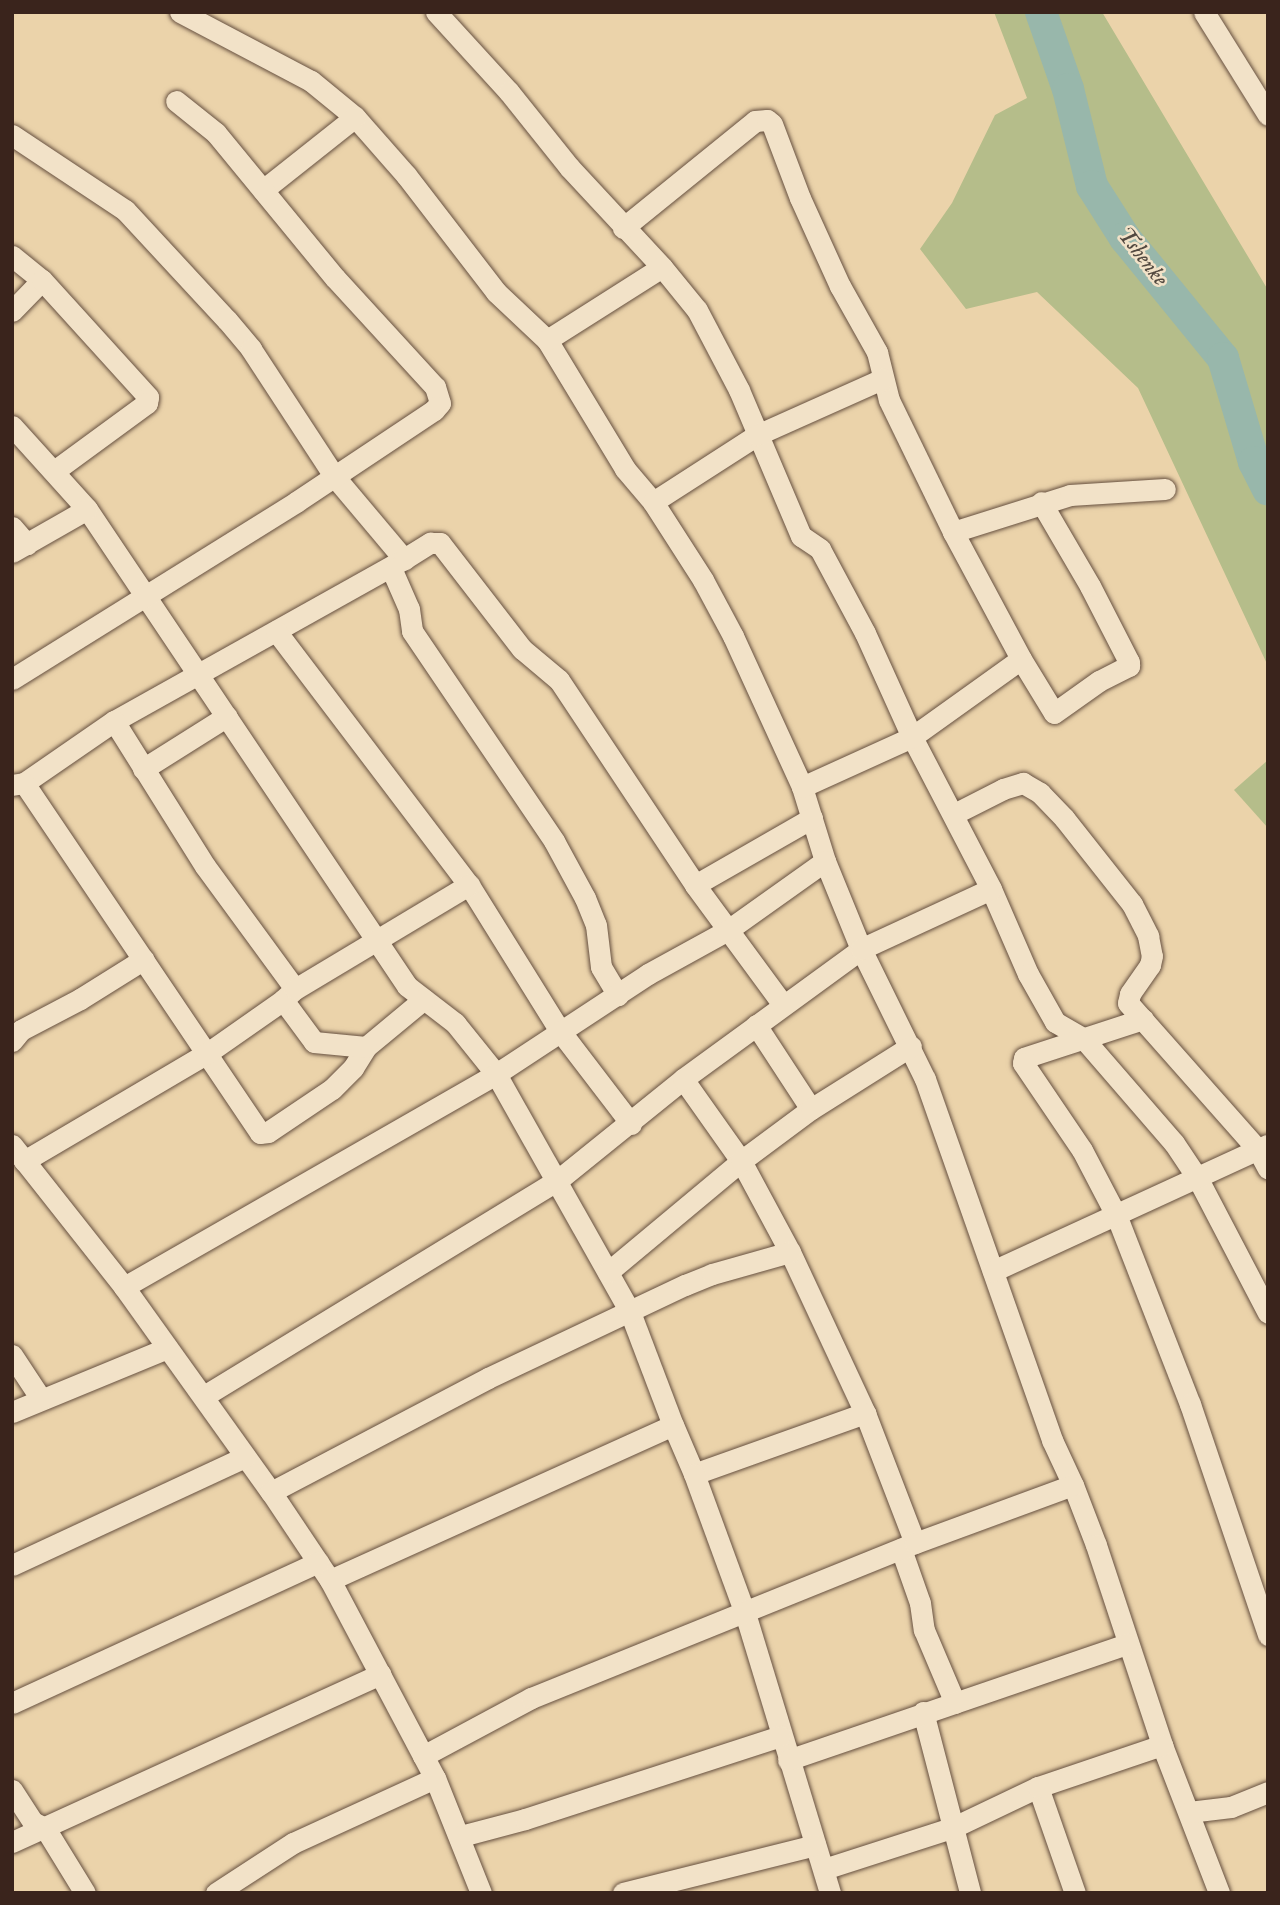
<!DOCTYPE html>
<html>
<head>
<meta charset="utf-8">
<style>
	body { margin:0 }
	#map { position:relative; width:1280px; height:1905px; overflow:hidden; background:#ebd3aa; font-family:"IM FELL English",serif }
	div>[style] { position:absolute }
	.green>* { inset:0; background:#b5bd8a }
	.river>* { height:32px; margin:-16px; padding:0 16px; transform-origin:16px; border-radius:16px; background:#98b7ab }
	.roads { filter:drop-shadow(0 0 2px #665040) drop-shadow(0 0 2px #665040) }
	.minor>* { height:21px; margin:-10.5px; padding:0 10.5px; transform-origin:10.5px; border-radius:10.5px; background:#f2e2c8 }
	span { translate:-50% -50%; white-space:nowrap; text-align:center; line-height:1.15; -webkit-text-stroke:5px #f2e2c8; paint-order:stroke }
	.water-label { font-size:23px; color:#524940; font-style:italic }
	.frame { position:absolute; inset:0; border:14px solid #3a241c; pointer-events:none }
</style>
</head>
<body>
<div id="map">
	<div class="green">
		<div style="clip-path:polygon(994px 12px,1102px 12px,1268px 290px,1268px 666px,1138px 388px,1037px 292px,966px 309px,920px 249px,952px 203px,995px 115px,1027px 98px)"></div>
		<div style="clip-path:polygon(1268px 760px,1268px 828px,1234px 790px)"></div>
	</div>
	<div class="river">
		<div style="left:1041px;top:12px;width:82px;rotate:70.7deg"></div>
		<div style="left:1068px;top:89px;width:100px;rotate:76.1deg"></div>
		<div style="left:1092px;top:186px;width:62px;rotate:57.6deg"></div>
		<div style="left:1125px;top:238px;width:155px;rotate:50.8deg"></div>
		<div style="left:1223px;top:358px;width:109px;rotate:73.4deg"></div>
		<div style="left:1254px;top:462px;width:31px;rotate:63deg"></div>
	</div>
	<div class="roads">
		<div class="minor">
			<div style="left:180px;top:12px;width:148px;rotate:27.8deg"></div>
			<div style="left:311px;top:81px;width:57px;rotate:39.3deg"></div>
			<div style="left:355px;top:117px;width:77px;rotate:48.7deg"></div>
			<div style="left:406px;top:175px;width:148px;rotate:52.4deg"></div>
			<div style="left:496px;top:292px;width:70px;rotate:43.3deg"></div>
			<div style="left:547px;top:340px;width:151px;rotate:58.8deg"></div>
			<div style="left:625px;top:469px;width:43px;rotate:49.7deg"></div>
			<div style="left:653px;top:502px;width:93px;rotate:57.3deg"></div>
			<div style="left:703px;top:580px;width:64px;rotate:61.8deg"></div>
			<div style="left:733px;top:636px;width:166px;rotate:65.4deg"></div>
			<div style="left:802px;top:787px;width:77px;rotate:72.7deg"></div>
			<div style="left:825px;top:861px;width:95px;rotate:67.8deg"></div>
			<div style="left:861px;top:949px;width:145px;rotate:63.8deg"></div>
			<div style="left:925px;top:1079px;width:383px;rotate:70.6deg"></div>
			<div style="left:1052px;top:1440px;width:50px;rotate:65deg"></div>
			<div style="left:1073px;top:1485px;width:64px;rotate:69deg"></div>
			<div style="left:1096px;top:1545px;width:211px;rotate:71.7deg"></div>
			<div style="left:1162px;top:1745px;width:159px;rotate:68.9deg"></div>
			<div style="left:436px;top:12px;width:108px;rotate:47.6deg"></div>
			<div style="left:509px;top:92px;width:96px;rotate:51.3deg"></div>
			<div style="left:569px;top:167px;width:137px;rotate:47.1deg"></div>
			<div style="left:662px;top:267px;width:55px;rotate:50.9deg"></div>
			<div style="left:697px;top:310px;width:90px;rotate:62.3deg"></div>
			<div style="left:739px;top:390px;width:159px;rotate:67deg"></div>
			<div style="left:801px;top:536px;width:23px;rotate:34deg"></div>
			<div style="left:820px;top:549px;width:95px;rotate:61.8deg"></div>
			<div style="left:865px;top:633px;width:114px;rotate:65.7deg"></div>
			<div style="left:912px;top:737px;width:171px;rotate:62.5deg"></div>
			<div style="left:991px;top:889px;width:93px;rotate:66.5deg"></div>
			<div style="left:1028px;top:974px;width:55px;rotate:60.6deg"></div>
			<div style="left:1055px;top:1022px;width:32px;rotate:30deg"></div>
			<div style="left:1083px;top:1038px;width:139px;rotate:49.1deg"></div>
			<div style="left:1174px;top:1143px;width:43px;rotate:56.3deg"></div>
			<div style="left:1198px;top:1179px;width:151px;rotate:62.4deg"></div>
			<div style="left:1204px;top:12px;width:121px;rotate:58.1deg"></div>
			<div style="left:12px;top:135px;width:136px;rotate:33.6deg"></div>
			<div style="left:125px;top:210px;width:150px;rotate:47.2deg"></div>
			<div style="left:227px;top:320px;width:38px;rotate:50deg"></div>
			<div style="left:251px;top:349px;width:152px;rotate:56.8deg"></div>
			<div style="left:334px;top:476px;width:109px;rotate:49.9deg"></div>
			<div style="left:404px;top:559px;width:332px;rotate:150.8deg"></div>
			<div style="left:114px;top:721px;width:109px;rotate:145.4deg"></div>
			<div style="left:24px;top:783px;width:12px;rotate:171deg"></div>
			<div style="left:263px;top:190px;width:117px;rotate:-38.4deg"></div>
			<div style="left:623px;top:228px;width:170px;rotate:-39deg"></div>
			<div style="left:755px;top:121px;width:12px;rotate:-5deg"></div>
			<div style="left:767px;top:120px;width:6px;rotate:39deg"></div>
			<div style="left:772px;top:124px;width:79px;rotate:69.3deg"></div>
			<div style="left:800px;top:198px;width:97px;rotate:65.6deg"></div>
			<div style="left:840px;top:286px;width:76px;rotate:60.7deg"></div>
			<div style="left:877px;top:352px;width:49px;rotate:76deg"></div>
			<div style="left:889px;top:400px;width:147px;rotate:64.1deg"></div>
			<div style="left:953px;top:532px;width:144px;rotate:61.8deg"></div>
			<div style="left:1021px;top:659px;width:63px;rotate:58.6deg"></div>
			<div style="left:1054px;top:713px;width:55px;rotate:-35.4deg"></div>
			<div style="left:1099px;top:681px;width:34px;rotate:-27deg"></div>
			<div style="left:1129px;top:666px;width:4px;rotate:-90deg"></div>
			<div style="left:1129px;top:662px;width:85px;rotate:-117.2deg"></div>
			<div style="left:1090px;top:586px;width:97px;rotate:-120.3deg"></div>
			<div style="left:12px;top:256px;width:38px;rotate:39deg"></div>
			<div style="left:12px;top:311px;width:43px;rotate:-45.9deg"></div>
			<div style="left:42px;top:280px;width:158px;rotate:47.8deg"></div>
			<div style="left:148px;top:397px;width:6px;rotate:99deg"></div>
			<div style="left:147px;top:403px;width:115px;rotate:143.8deg"></div>
			<div style="left:547px;top:340px;width:136px;rotate:-32.4deg"></div>
			<div style="left:12px;top:426px;width:112px;rotate:47.9deg"></div>
			<div style="left:87px;top:509px;width:574px;rotate:56.14deg"></div>
			<div style="left:407px;top:986px;width:61px;rotate:37.6deg"></div>
			<div style="left:455px;top:1023px;width:65px;rotate:51.2deg"></div>
			<div style="left:496px;top:1074px;width:273px;rotate:60.6deg"></div>
			<div style="left:630px;top:1312px;width:121px;rotate:69.2deg"></div>
			<div style="left:653px;top:502px;width:124px;rotate:-32.8deg"></div>
			<div style="left:757px;top:435px;width:137px;rotate:-24.1deg"></div>
			<div style="left:12px;top:527px;width:23px;rotate:49deg"></div>
			<div style="left:953px;top:532px;width:123px;rotate:-17.5deg"></div>
			<div style="left:1070px;top:495px;width:95px;rotate:-3.6deg"></div>
			<div style="left:12px;top:552px;width:86px;rotate:-29.8deg"></div>
			<div style="left:404px;top:559px;width:31px;rotate:-32deg"></div>
			<div style="left:430px;top:543px;width:10px"></div>
			<div style="left:440px;top:543px;width:134px;rotate:52.3deg"></div>
			<div style="left:522px;top:649px;width:48px;rotate:40deg"></div>
			<div style="left:559px;top:680px;width:246px;rotate:56.4deg"></div>
			<div style="left:695px;top:885px;width:149px;rotate:53.7deg"></div>
			<div style="left:391px;top:568px;width:45px;rotate:66.3deg"></div>
			<div style="left:409px;top:609px;width:22px;rotate:82deg"></div>
			<div style="left:412px;top:631px;width:254px;rotate:55.9deg"></div>
			<div style="left:554px;top:841px;width:65px;rotate:61.5deg"></div>
			<div style="left:585px;top:898px;width:29px;rotate:68deg"></div>
			<div style="left:596px;top:925px;width:42px;rotate:83.2deg"></div>
			<div style="left:601px;top:967px;width:33px;rotate:59deg"></div>
			<div style="left:276px;top:631px;width:319px;rotate:52.8deg"></div>
			<div style="left:469px;top:885px;width:172px;rotate:58.1deg"></div>
			<div style="left:560px;top:1031px;width:117px;rotate:52.6deg"></div>
			<div style="left:12px;top:679px;width:335px;rotate:-31.9deg"></div>
			<div style="left:296px;top:502px;width:166px;rotate:-33.7deg"></div>
			<div style="left:434px;top:410px;width:9px;rotate:-49deg"></div>
			<div style="left:440px;top:403px;width:17px;rotate:-107deg"></div>
			<div style="left:435px;top:387px;width:148px;rotate:-132.5deg"></div>
			<div style="left:335px;top:278px;width:188px;rotate:-129.4deg"></div>
			<div style="left:216px;top:133px;width:51px;rotate:-141.3deg"></div>
			<div style="left:114px;top:721px;width:171px;rotate:57.9deg"></div>
			<div style="left:205px;top:866px;width:152px;rotate:53.8deg"></div>
			<div style="left:143px;top:769px;width:99px;rotate:-32.2deg"></div>
			<div style="left:24px;top:783px;width:422px;rotate:56deg"></div>
			<div style="left:260px;top:1133px;width:8px;rotate:-7deg"></div>
			<div style="left:268px;top:1132px;width:77px;rotate:-33.9deg"></div>
			<div style="left:332px;top:1089px;width:30px;rotate:-45deg"></div>
			<div style="left:353px;top:1068px;width:25px;rotate:-58deg"></div>
			<div style="left:366px;top:1047px;width:75px;rotate:-39.6deg"></div>
			<div style="left:802px;top:787px;width:121px;rotate:-24.4deg"></div>
			<div style="left:912px;top:737px;width:134px;rotate:-35.6deg"></div>
			<div style="left:954px;top:814px;width:55px;rotate:-27deg"></div>
			<div style="left:1003px;top:789px;width:21px;rotate:-17deg"></div>
			<div style="left:1023px;top:783px;width:20px;rotate:30deg"></div>
			<div style="left:1040px;top:793px;width:35px;rotate:46deg"></div>
			<div style="left:1064px;top:818px;width:110px;rotate:51.7deg"></div>
			<div style="left:1132px;top:904px;width:36px;rotate:63deg"></div>
			<div style="left:1148px;top:936px;width:20px;rotate:79deg"></div>
			<div style="left:1152px;top:956px;width:9px;rotate:103deg"></div>
			<div style="left:1150px;top:965px;width:35px;rotate:125deg"></div>
			<div style="left:1130px;top:994px;width:9px;rotate:103deg"></div>
			<div style="left:1128px;top:1003px;width:196px;rotate:48.5deg"></div>
			<div style="left:1258px;top:1150px;width:21px;rotate:62deg"></div>
			<div style="left:695px;top:885px;width:135px;rotate:-29.8deg"></div>
			<div style="left:283px;top:1000px;width:52px;rotate:53.6deg"></div>
			<div style="left:314px;top:1042px;width:52px;rotate:5.5deg"></div>
			<div style="left:1143px;top:1019px;width:125px;rotate:161.9deg"></div>
			<div style="left:1024px;top:1058px;width:5px;rotate:101deg"></div>
			<div style="left:1023px;top:1063px;width:105px;rotate:55.9deg"></div>
			<div style="left:1082px;top:1150px;width:76px;rotate:62.4deg"></div>
			<div style="left:1117px;top:1217px;width:201px;rotate:68.7deg"></div>
			<div style="left:1190px;top:1404px;width:244px;rotate:71.3deg"></div>
			<div style="left:756px;top:1025px;width:100px;rotate:56.8deg"></div>
			<div style="left:12px;top:1041px;width:14px;rotate:-51deg"></div>
			<div style="left:21px;top:1030px;width:67px;rotate:-27.7deg"></div>
			<div style="left:80px;top:999px;width:75px;rotate:-32deg"></div>
			<div style="left:683px;top:1079px;width:100px;rotate:54.7deg"></div>
			<div style="left:741px;top:1161px;width:103px;rotate:61.7deg"></div>
			<div style="left:790px;top:1252px;width:178px;rotate:65deg"></div>
			<div style="left:865px;top:1413px;width:139px;rotate:69deg"></div>
			<div style="left:12px;top:1145px;width:181px;rotate:51.7deg"></div>
			<div style="left:124px;top:1287px;width:252px;rotate:54.4deg"></div>
			<div style="left:271px;top:1492px;width:106px;rotate:56.2deg"></div>
			<div style="left:330px;top:1580px;width:224px;rotate:62.1deg"></div>
			<div style="left:435px;top:1778px;width:124px;rotate:68.2deg"></div>
			<div style="left:24px;top:1161px;width:211px;rotate:-30.5deg"></div>
			<div style="left:206px;top:1054px;width:94px;rotate:-35deg"></div>
			<div style="left:283px;top:1000px;width:16px;rotate:-43deg"></div>
			<div style="left:295px;top:989px;width:203px;rotate:-30.9deg"></div>
			<div style="left:993px;top:1271px;width:302px;rotate:-24.7deg"></div>
			<div style="left:608px;top:1272px;width:173px;rotate:-39.8deg"></div>
			<div style="left:741px;top:1161px;width:87px;rotate:-36.6deg"></div>
			<div style="left:811px;top:1109px;width:118px;rotate:-32.2deg"></div>
			<div style="left:124px;top:1287px;width:429px;rotate:-29.8deg"></div>
			<div style="left:496px;top:1074px;width:182px;rotate:-33.3deg"></div>
			<div style="left:648px;top:974px;width:91px;rotate:-28.8deg"></div>
			<div style="left:728px;top:930px;width:119px;rotate:-35.4deg"></div>
			<div style="left:12px;top:1355px;width:53px;rotate:56.6deg"></div>
			<div style="left:204px;top:1396px;width:415px;rotate:-31.4deg"></div>
			<div style="left:558px;top:1180px;width:161px;rotate:-38.9deg"></div>
			<div style="left:683px;top:1079px;width:220px;rotate:-36.1deg"></div>
			<div style="left:861px;top:949px;width:143px;rotate:-24.8deg"></div>
			<div style="left:12px;top:1412px;width:168px;rotate:-22.4deg"></div>
			<div style="left:694px;top:1474px;width:182px;rotate:-19.6deg"></div>
			<div style="left:271px;top:1492px;width:245px;rotate:-27.7deg"></div>
			<div style="left:488px;top:1378px;width:218px;rotate:-25.3deg"></div>
			<div style="left:685px;top:1285px;width:29px;rotate:-22deg"></div>
			<div style="left:712px;top:1274px;width:81px;rotate:-15.8deg"></div>
			<div style="left:901px;top:1549px;width:57px;rotate:70.6deg"></div>
			<div style="left:920px;top:1603px;width:27px;rotate:82deg"></div>
			<div style="left:924px;top:1630px;width:79px;rotate:67deg"></div>
			<div style="left:12px;top:1565px;width:257px;rotate:-24.9deg"></div>
			<div style="left:330px;top:1580px;width:376px;rotate:-24.3deg"></div>
			<div style="left:673px;top:1425px;width:53px;rotate:66.8deg"></div>
			<div style="left:694px;top:1474px;width:148px;rotate:69.9deg"></div>
			<div style="left:745px;top:1613px;width:293px;rotate:73.1deg"></div>
			<div style="left:12px;top:1703px;width:337px;rotate:-24.7deg"></div>
			<div style="left:923px;top:1712px;width:187px;rotate:75.4deg"></div>
			<div style="left:423px;top:1756px;width:123px;rotate:-28.2deg"></div>
			<div style="left:531px;top:1698px;width:414px;rotate:-22deg"></div>
			<div style="left:915px;top:1543px;width:168px;rotate:-20.2deg"></div>
			<div style="left:788px;top:1760px;width:358px;rotate:-18.9deg"></div>
			<div style="left:1038px;top:1787px;width:112px;rotate:70.8deg"></div>
			<div style="left:12px;top:1790px;width:38px;rotate:57deg"></div>
			<div style="left:33px;top:1822px;width:13px;rotate:27deg"></div>
			<div style="left:45px;top:1828px;width:76px;rotate:58.4deg"></div>
			<div style="left:1189px;top:1812px;width:42px;rotate:-6.8deg"></div>
			<div style="left:1231px;top:1807px;width:40px;rotate:-22deg"></div>
			<div style="left:461px;top:1836px;width:66px;rotate:-14.9deg"></div>
			<div style="left:525px;top:1819px;width:268px;rotate:-18deg"></div>
			<div style="left:12px;top:1842px;width:405px;rotate:-24.5deg"></div>
			<div style="left:824px;top:1869px;width:137px;rotate:-17.9deg"></div>
			<div style="left:954px;top:1827px;width:93px;rotate:-25.5deg"></div>
			<div style="left:1038px;top:1787px;width:131px;rotate:-18.7deg"></div>
			<div style="left:216px;top:1893px;width:92px;rotate:-33deg"></div>
			<div style="left:293px;top:1843px;width:156px;rotate:-24.6deg"></div>
			<div style="left:623px;top:1893px;width:198px;rotate:-14deg"></div>
		</div>
	</div>
	<div class="water-label">
		<span style="left:1142px;top:257px;rotate:52deg">Tshenke</span>
	</div>
	<div class="frame"></div>
</div>
</body>
</html>
